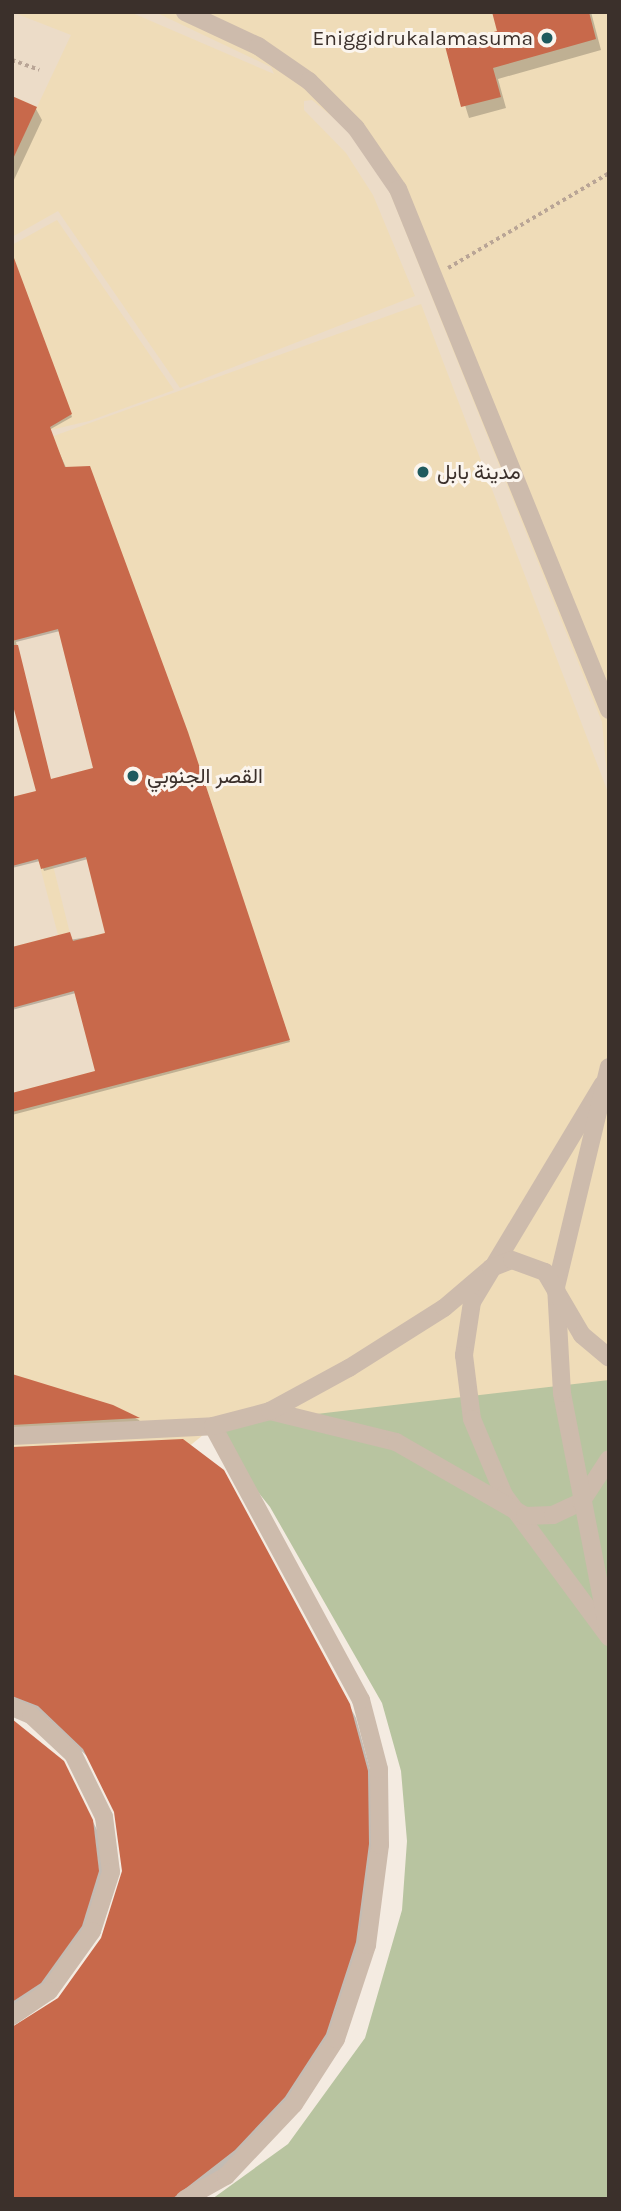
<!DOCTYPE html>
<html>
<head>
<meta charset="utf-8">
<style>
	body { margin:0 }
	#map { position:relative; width:621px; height:2211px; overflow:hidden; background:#f4ebe1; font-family:Karla,Vazirmatn,sans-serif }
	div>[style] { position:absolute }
	.green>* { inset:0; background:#b8c4a0 }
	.sand>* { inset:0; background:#efdcb8 }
	.plaza>* { inset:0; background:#ecdcc8; transform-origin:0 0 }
	.shadow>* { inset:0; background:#0003 }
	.building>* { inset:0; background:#c8694b }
	.path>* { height:3.5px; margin-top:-1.75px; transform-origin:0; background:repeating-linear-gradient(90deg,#b9a596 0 3.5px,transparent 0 7px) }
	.minor>* { height:18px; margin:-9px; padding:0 9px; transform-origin:9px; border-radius:9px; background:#cdbbac }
	.dots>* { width:19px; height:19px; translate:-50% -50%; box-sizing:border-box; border:4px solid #fbf5ee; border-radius:50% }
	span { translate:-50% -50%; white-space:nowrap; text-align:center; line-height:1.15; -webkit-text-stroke:6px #fbf5ee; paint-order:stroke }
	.poi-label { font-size:21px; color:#3b302b }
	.right { translate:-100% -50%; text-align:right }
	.left { translate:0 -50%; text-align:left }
	.frame { position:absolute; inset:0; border:14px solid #3b302b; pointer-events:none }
</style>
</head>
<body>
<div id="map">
	<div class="green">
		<div style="clip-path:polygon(609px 982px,609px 2199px,212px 2199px,288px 2144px,365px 2038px,402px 1910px,407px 1841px,401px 1771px,382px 1703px,270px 1507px,169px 1380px)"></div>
	</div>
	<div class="sand">
		<div style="clip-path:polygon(12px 12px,609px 12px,609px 1380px,214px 1426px,12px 1591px)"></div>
	</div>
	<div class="plaza">
		<div style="clip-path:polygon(12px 12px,71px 35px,37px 107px,12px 96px)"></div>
		<div style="clip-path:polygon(130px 12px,155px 12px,271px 67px,274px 74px)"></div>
		<div style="clip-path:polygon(312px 100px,346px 128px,388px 188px,602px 722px,609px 795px,421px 304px,12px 451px,12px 439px,89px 421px,174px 390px,57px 220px,12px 245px,12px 237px,58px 211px,180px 388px,415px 296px,373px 195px,346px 153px,304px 110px,304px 101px)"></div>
		<div style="clip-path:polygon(58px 629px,93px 768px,51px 779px,44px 773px,16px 640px)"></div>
		<div style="clip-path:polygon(12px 702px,36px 791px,12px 797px)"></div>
		<div style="left:86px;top:857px;width:78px;height:34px;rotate:76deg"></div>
		<div style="clip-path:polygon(38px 859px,58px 935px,12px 947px,12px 866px)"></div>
		<div style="clip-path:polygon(74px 991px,95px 1071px,12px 1093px,12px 1008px)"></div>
	</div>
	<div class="shadow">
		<div style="clip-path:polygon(493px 12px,591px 12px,601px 50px,498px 79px,506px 108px,469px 118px,447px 48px,499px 32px)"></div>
		<div style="clip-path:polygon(12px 98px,36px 109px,42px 120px,12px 184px)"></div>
		<div style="clip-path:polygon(evenodd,12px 257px,72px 417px,49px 430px,188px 736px,290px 1042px,12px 1115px,12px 1095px,97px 1072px,76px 993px,12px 1010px,12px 949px,107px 934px,88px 859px,44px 871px,40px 861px,12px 868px,12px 799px,38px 792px,12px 695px,12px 257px,60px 631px,95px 770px,51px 781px,16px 642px,60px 631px)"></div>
		<div style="clip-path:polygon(12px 1375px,113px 1407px,139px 1420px,145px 1430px,12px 1443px)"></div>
		<div style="clip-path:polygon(182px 1441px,222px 1471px,356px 1718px,374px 1784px,375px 1858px,362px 1955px,332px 2047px,291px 2109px,194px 2199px,12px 2199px,59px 1999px,103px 1938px,124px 1871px,116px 1812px,90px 1759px,47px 1718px,12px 1709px,12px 1449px)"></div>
		<div style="clip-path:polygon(12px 1723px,70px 1775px,99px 1834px,105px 1884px,88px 1938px,12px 2020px)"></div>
	</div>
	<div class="building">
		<div style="clip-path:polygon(492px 12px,589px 12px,596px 39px,493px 68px,501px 97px,461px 107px,445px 46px,497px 31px)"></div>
		<div style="clip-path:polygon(12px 96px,37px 107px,12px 161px)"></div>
		<div style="clip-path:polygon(14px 258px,72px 414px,50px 427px,65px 467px,90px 466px,188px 732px,290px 1040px,12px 1112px,12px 1093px,95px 1071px,74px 991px,12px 1008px,12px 947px,70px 932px,73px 941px,105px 933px,86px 857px,41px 869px,38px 859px,12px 866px,12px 797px,36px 791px,12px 702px,12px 645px,18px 645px,51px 779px,93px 768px,58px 629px,12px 641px)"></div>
		<div style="clip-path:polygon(12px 1374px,113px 1405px,140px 1418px,12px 1425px)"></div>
		<div style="clip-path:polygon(183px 1439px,224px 1470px,350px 1704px,368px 1771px,369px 1844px,356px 1942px,326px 2034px,285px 2097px,235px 2150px,172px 2199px,12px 2199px,12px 2027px,58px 1998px,101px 1938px,122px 1871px,114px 1812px,83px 1749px,38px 1706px,12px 1696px,12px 1447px)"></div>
		<div style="clip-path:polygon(12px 1719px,64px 1761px,93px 1820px,99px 1871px,82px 1926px,41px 1983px,12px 2002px)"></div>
	</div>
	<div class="path">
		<div style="left:12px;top:60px;width:29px;rotate:20deg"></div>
		<div style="left:448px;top:268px;width:187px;rotate:-30.5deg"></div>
	</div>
	<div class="minor">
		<div style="left:185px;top:12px;width:81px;rotate:25deg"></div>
		<div style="left:258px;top:46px;width:62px;rotate:34.5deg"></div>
		<div style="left:309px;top:81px;width:66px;rotate:45deg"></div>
		<div style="left:356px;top:128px;width:74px;rotate:55.5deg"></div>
		<div style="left:398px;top:189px;width:562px;rotate:67.95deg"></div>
		<div style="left:603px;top:1084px;width:254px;rotate:121deg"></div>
		<div style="left:472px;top:1302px;width:54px;rotate:98.6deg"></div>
		<div style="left:464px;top:1355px;width:64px;rotate:82.9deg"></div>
		<div style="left:472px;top:1419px;width:82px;rotate:67.2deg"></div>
		<div style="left:504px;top:1495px;width:177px;rotate:53.5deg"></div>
		<div style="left:270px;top:1411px;width:130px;rotate:13.8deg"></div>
		<div style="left:396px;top:1442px;width:149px;rotate:29.8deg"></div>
		<div style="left:525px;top:1516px;width:28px;rotate:-2deg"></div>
		<div style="left:553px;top:1515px;width:31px;rotate:-25deg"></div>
		<div style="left:581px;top:1502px;width:51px;rotate:-56.9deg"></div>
		<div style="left:12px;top:1436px;width:201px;rotate:-2.8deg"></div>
		<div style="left:608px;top:1630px;width:241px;rotate:-101deg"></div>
		<div style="left:562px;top:1393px;width:106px;rotate:-93.2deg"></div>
		<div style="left:556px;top:1287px;width:226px;rotate:-76.5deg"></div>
		<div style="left:12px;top:1707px;width:21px;rotate:23deg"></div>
		<div style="left:31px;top:1715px;width:57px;rotate:42.9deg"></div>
		<div style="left:73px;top:1754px;width:70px;rotate:63.8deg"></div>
		<div style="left:104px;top:1817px;width:55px;rotate:82.7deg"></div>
		<div style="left:111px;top:1872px;width:62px;rotate:107.9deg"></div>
		<div style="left:92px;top:1931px;width:74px;rotate:125.6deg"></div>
		<div style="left:49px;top:1991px;width:45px;rotate:146deg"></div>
		<div style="left:185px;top:2199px;width:47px;rotate:-29.3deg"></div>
		<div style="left:226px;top:2176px;width:99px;rotate:-46.6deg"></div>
		<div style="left:294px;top:2104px;width:77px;rotate:-57.1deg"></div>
		<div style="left:336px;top:2039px;width:99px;rotate:-71.7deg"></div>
		<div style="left:367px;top:1945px;width:101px;rotate:-82.6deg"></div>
		<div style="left:380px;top:1845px;width:76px;rotate:-90.8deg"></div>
		<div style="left:379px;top:1769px;width:71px;rotate:-104.6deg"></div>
		<div style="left:361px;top:1700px;width:311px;rotate:-118.4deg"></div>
		<div style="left:213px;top:1426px;width:59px;rotate:-14.7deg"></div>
		<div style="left:270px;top:1411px;width:90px;rotate:-28.6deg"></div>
		<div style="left:349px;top:1368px;width:112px;rotate:-32.3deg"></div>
		<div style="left:444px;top:1308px;width:62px;rotate:-40.4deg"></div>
		<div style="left:491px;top:1268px;width:22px;rotate:-21deg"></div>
		<div style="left:512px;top:1260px;width:35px;rotate:20deg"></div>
		<div style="left:545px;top:1272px;width:73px;rotate:59.6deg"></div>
		<div style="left:582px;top:1335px;width:35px;rotate:40deg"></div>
	</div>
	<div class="dots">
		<div style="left:547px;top:38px;background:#1f5a5e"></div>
		<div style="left:423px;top:472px;background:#1f5a5e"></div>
		<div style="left:133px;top:776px;background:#1f5a5e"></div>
	</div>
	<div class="poi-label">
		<span class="right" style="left:533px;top:38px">Eniggidrukalamasuma</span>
		<span class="left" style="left:437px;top:472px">مدينة بابل</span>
		<span class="left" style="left:147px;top:776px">القصر الجنوبي</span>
	</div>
	<div class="frame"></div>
</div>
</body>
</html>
